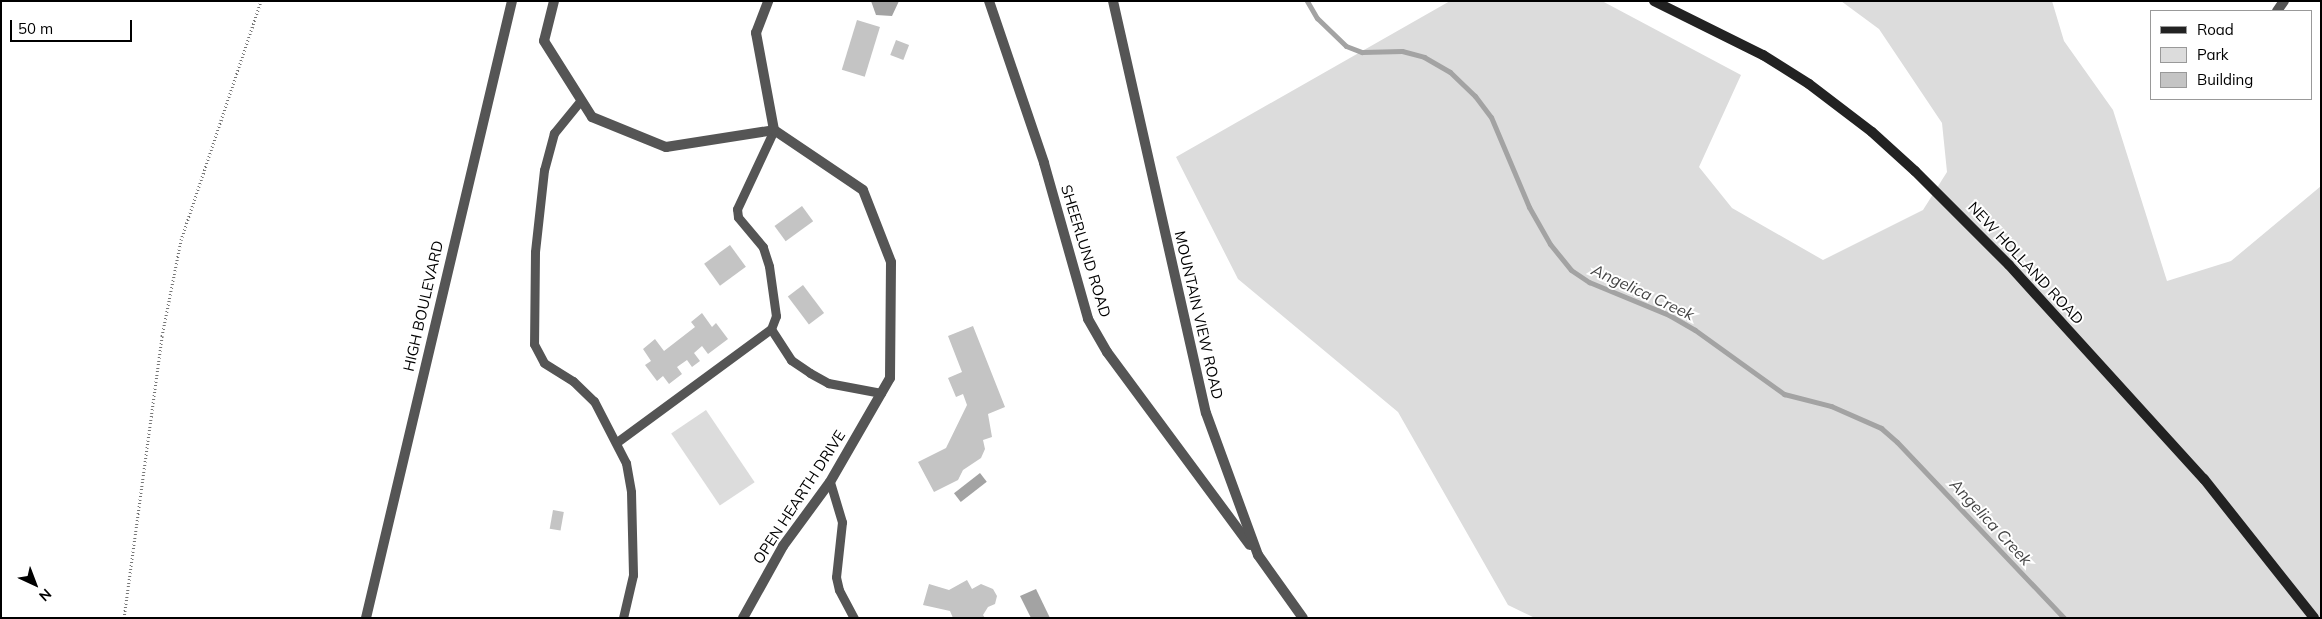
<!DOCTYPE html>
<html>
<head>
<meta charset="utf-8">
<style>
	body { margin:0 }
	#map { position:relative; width:2322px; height:619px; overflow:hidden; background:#fff; font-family:Mulish,sans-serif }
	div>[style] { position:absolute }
	.green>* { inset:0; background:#dcdcdc; transform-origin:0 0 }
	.water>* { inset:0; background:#a3a3a3; transform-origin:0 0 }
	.stream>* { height:5px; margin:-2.5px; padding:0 2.5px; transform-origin:2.5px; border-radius:2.5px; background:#a3a3a3 }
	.building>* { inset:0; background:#c4c4c4; transform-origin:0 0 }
	.path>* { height:3px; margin-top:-1.5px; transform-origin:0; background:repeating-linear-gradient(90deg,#777 0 1px,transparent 0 3.5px) }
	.service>* { height:9px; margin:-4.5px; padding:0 4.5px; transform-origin:4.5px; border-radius:4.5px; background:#555 }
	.minor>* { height:10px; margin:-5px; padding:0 5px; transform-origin:5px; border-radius:5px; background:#555 }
	.secondary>* { height:10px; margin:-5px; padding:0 5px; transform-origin:5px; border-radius:5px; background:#222 }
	span { translate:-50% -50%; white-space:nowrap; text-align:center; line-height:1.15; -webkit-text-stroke:4px #fff; paint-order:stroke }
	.street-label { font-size:15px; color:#000 }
	.water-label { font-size:16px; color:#444; font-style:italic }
	.frame { position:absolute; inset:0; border:2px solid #000; pointer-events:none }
	.legend { position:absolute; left:2150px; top:10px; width:162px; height:90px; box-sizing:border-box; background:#fff; border:1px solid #999; margin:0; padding:6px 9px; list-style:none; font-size:15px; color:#000 }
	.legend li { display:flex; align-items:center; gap:10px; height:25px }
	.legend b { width:25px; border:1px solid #999 }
	.north { position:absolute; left:10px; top:559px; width:50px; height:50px; -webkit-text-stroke:4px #fff; paint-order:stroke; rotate:137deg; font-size:14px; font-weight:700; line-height:20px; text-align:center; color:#000 }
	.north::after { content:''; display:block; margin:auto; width:18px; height:22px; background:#000; clip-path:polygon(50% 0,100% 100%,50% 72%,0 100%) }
	.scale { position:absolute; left:10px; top:20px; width:122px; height:22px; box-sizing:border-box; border:2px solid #000; border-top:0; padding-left:6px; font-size:15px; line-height:18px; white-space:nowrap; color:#000; -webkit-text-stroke:4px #fff; paint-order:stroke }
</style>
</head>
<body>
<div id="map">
	<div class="green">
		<div style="clip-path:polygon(1450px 1px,1602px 1px,1741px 75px,1699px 167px,1732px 208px,1823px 260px,1923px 210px,1947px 172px,1942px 123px,1879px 29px,1841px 1px,2052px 1px,2064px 41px,2113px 110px,2167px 281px,2231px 261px,2321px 186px,2321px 618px,1535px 618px,1508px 605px,1398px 412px,1238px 279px,1176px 157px)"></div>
		<div style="left:706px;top:410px;width:87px;height:42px;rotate:56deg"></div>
	</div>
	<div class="water">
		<div style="clip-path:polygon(871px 1px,899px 1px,892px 16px,876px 15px)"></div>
		<div style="left:980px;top:473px;width:11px;height:33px;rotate:52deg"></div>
		<div style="clip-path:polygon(1036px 589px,1050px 618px,1031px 618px,1020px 596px)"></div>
	</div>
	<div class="stream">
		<div style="left:1307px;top:1px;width:20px;rotate:60deg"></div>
		<div style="left:1317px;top:18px;width:40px;rotate:44deg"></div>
		<div style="left:1346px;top:46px;width:17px;rotate:21deg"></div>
		<div style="left:1362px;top:52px;width:40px;rotate:-1.4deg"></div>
		<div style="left:1402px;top:51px;width:23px;rotate:15deg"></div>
		<div style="left:1424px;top:57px;width:30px;rotate:30deg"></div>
		<div style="left:1450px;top:72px;width:35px;rotate:44deg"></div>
		<div style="left:1475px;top:96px;width:26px;rotate:53deg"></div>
		<div style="left:1491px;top:117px;width:98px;rotate:67.1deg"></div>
		<div style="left:1529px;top:207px;width:43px;rotate:60.4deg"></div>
		<div style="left:1550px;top:244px;width:33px;rotate:51deg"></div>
		<div style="left:1571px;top:270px;width:22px;rotate:34deg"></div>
		<div style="left:1589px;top:282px;width:87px;rotate:22.4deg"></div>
		<div style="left:1669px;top:315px;width:30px;rotate:30deg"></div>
		<div style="left:1695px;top:330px;width:110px;rotate:35.7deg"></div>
		<div style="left:1784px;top:394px;width:49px;rotate:14.3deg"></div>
		<div style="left:1831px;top:406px;width:55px;rotate:23.7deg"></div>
		<div style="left:1881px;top:428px;width:21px;rotate:41deg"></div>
		<div style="left:1897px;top:442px;width:243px;rotate:46.5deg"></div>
	</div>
	<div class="building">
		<div style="left:857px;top:20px;width:24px;height:52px;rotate:17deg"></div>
		<div style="left:896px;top:40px;width:14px;height:16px;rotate:21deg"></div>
		<div style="left:802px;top:206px;width:19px;height:34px;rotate:54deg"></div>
		<div style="left:730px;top:245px;width:27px;height:32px;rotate:54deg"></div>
		<div style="left:803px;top:285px;width:35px;height:19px;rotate:53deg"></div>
		<div style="clip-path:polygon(702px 313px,712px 327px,716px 323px,728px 339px,708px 354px,702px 346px,694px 353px,700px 361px,692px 367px,687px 360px,677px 367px,682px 374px,669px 384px,663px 376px,657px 381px,645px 365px,651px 361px,643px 349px,655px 339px,664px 351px,695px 327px,691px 322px)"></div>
		<div style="clip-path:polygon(973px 326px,1005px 407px,988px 414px,992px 437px,983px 440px,985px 449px,981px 458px,963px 470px,958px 480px,934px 492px,918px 462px,946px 448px,967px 405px,963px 394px,956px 397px,948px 378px,962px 372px,948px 336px)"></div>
		<div style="left:553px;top:510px;width:11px;height:19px;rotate:10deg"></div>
		<div style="clip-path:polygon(967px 580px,972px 589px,981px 584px,993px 589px,997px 596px,995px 604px,988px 607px,983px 615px,985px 618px,953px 618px,950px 611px,923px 605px,929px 584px,949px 590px)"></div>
	</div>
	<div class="path">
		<div style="left:124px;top:618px;width:285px;rotate:-82.3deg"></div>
		<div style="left:162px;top:336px;width:98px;rotate:-78.8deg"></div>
		<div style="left:181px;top:240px;width:252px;rotate:-71.5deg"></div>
	</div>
	<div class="service">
		<div style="left:581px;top:100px;width:43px;rotate:129.3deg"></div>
		<div style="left:554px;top:133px;width:38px;rotate:105deg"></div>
		<div style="left:544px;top:170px;width:82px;rotate:96.3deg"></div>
		<div style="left:535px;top:252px;width:92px;rotate:90.6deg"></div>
		<div style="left:534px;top:344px;width:21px;rotate:62deg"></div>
		<div style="left:544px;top:363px;width:34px;rotate:32deg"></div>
		<div style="left:573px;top:381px;width:29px;rotate:44deg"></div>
		<div style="left:594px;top:401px;width:70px;rotate:62.7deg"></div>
		<div style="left:626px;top:463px;width:29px;rotate:80deg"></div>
		<div style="left:631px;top:492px;width:83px;rotate:88.6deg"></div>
		<div style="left:633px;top:575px;width:44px;rotate:103.1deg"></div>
		<div style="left:771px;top:329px;width:37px;rotate:57deg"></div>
		<div style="left:791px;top:360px;width:23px;rotate:34deg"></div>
		<div style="left:810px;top:373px;width:21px;rotate:29deg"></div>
		<div style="left:828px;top:383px;width:54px;rotate:10.7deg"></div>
		<div style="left:617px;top:442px;width:191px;rotate:-36.3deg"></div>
		<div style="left:771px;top:329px;width:14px;rotate:-69deg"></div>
		<div style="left:776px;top:316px;width:50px;rotate:-98deg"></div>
		<div style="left:769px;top:266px;width:20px;rotate:-108deg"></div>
		<div style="left:763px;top:247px;width:39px;rotate:-130deg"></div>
		<div style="left:738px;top:217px;width:8px;rotate:-97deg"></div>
		<div style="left:737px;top:209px;width:87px;rotate:-64.9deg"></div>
		<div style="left:830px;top:482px;width:42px;rotate:73.3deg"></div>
		<div style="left:842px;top:522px;width:55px;rotate:96.2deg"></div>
		<div style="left:836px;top:577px;width:13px;rotate:77deg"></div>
		<div style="left:839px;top:590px;width:32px;rotate:62deg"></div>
	</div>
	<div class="minor">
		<div style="left:554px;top:1px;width:41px;rotate:104deg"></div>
		<div style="left:544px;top:41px;width:90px;rotate:57.7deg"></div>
		<div style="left:592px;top:117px;width:80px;rotate:22.1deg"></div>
		<div style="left:666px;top:147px;width:109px;rotate:-8.9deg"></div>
		<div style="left:989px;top:1px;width:171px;rotate:71.2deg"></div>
		<div style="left:1044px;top:163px;width:162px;rotate:74.2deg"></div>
		<div style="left:1088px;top:319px;width:38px;rotate:60deg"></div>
		<div style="left:1107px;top:352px;width:240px;rotate:53.5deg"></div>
		<div style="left:1113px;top:1px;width:422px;rotate:77.3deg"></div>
		<div style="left:1206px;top:413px;width:151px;rotate:69.9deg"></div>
		<div style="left:1258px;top:555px;width:77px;rotate:54.5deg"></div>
		<div style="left:2277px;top:11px;width:12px;rotate:-55deg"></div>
		<div style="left:366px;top:618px;width:634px;rotate:-76.69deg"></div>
		<div style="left:743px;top:618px;width:82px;rotate:-60.9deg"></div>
		<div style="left:783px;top:546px;width:79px;rotate:-53.7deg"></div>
		<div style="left:830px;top:482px;width:120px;rotate:-60deg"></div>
		<div style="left:890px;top:378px;width:116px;rotate:-89.5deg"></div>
		<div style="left:891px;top:262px;width:77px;rotate:-111.3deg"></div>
		<div style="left:863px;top:190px;width:107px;rotate:-146deg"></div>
		<div style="left:774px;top:130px;width:99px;rotate:-100.5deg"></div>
		<div style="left:756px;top:33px;width:34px;rotate:-69deg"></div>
	</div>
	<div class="secondary">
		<div style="left:1654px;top:1px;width:122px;rotate:26.4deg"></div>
		<div style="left:1763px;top:55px;width:54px;rotate:32.2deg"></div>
		<div style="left:1809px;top:84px;width:79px;rotate:37.3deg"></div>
		<div style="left:1872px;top:132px;width:58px;rotate:42.2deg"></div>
		<div style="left:1915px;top:171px;width:133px;rotate:45deg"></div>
		<div style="left:2009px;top:265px;width:290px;rotate:47.7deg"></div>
		<div style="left:2204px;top:479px;width:177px;rotate:51.6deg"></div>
	</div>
	<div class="street-label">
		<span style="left:1086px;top:251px;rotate:73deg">SHEERLUND ROAD</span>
		<span style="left:2026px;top:263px;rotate:47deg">NEW HOLLAND ROAD</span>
		<span style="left:423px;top:306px;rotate:-77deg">HIGH BOULEVARD</span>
		<span style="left:1199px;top:315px;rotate:77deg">MOUNTAIN VIEW ROAD</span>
		<span style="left:799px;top:497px;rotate:-57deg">OPEN HEARTH DRIVE</span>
	</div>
	<div class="water-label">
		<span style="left:1643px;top:292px;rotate:25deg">Angelica Creek</span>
		<span style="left:1991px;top:522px;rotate:47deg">Angelica Creek</span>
	</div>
	<div class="frame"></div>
	<ul class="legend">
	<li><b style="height:6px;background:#222"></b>Road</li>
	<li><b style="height:14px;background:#dcdcdc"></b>Park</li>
	<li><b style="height:14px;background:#c4c4c4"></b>Building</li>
	</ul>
	<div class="north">N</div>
	<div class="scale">50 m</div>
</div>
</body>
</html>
